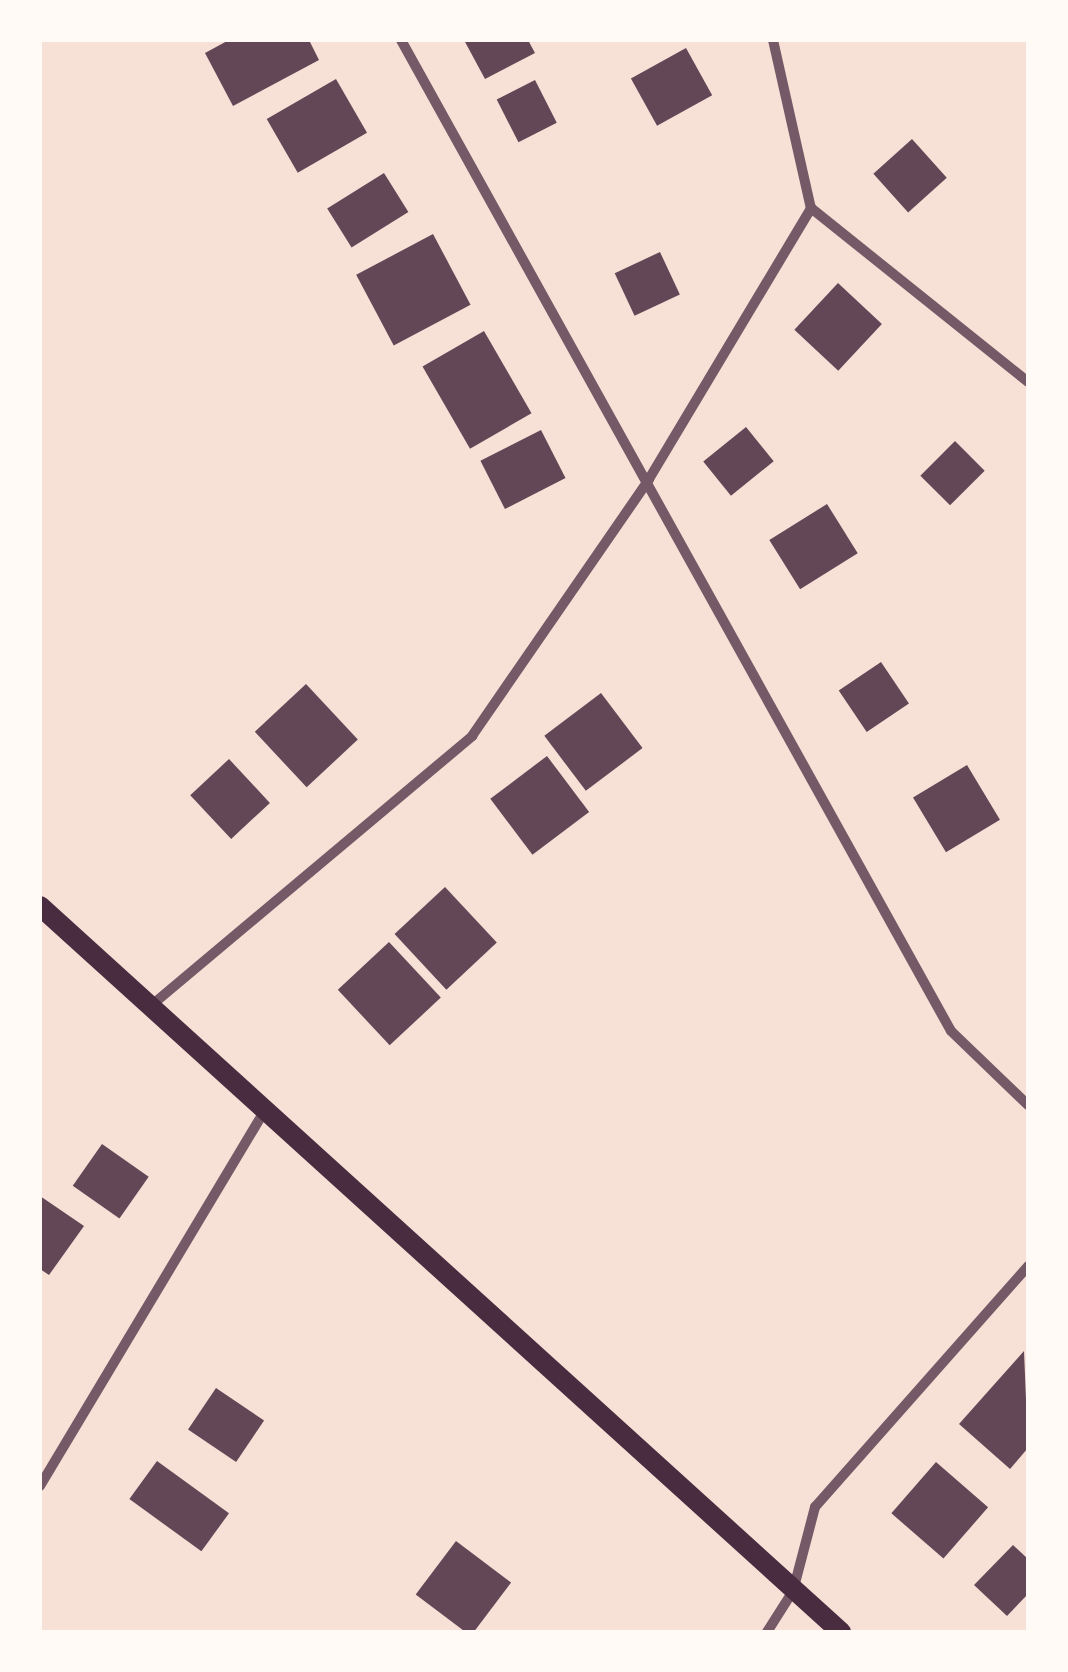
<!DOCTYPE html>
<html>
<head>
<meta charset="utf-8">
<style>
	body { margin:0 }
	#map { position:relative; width:1068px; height:1672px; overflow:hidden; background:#f7e1d7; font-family:"Fira Sans Condensed",sans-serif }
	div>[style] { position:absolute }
	.building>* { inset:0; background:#644757; transform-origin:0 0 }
	.minor>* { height:10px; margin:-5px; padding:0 5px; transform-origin:5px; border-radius:5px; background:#755966 }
	.secondary>* { height:20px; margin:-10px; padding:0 10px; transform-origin:10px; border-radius:10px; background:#4a2c40 }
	span { translate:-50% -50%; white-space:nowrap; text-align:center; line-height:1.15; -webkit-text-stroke:9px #fffaf5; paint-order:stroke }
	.frame { position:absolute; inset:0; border:42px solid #fffaf5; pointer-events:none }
</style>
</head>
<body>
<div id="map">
	<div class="building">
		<div style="clip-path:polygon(229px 40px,309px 40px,319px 60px,233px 106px,205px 53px)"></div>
		<div style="clip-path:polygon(464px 40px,528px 40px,535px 53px,485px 79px)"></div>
		<div style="left:686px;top:48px;width:54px;height:63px;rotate:61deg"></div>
		<div style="left:336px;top:79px;width:62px;height:80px;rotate:60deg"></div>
		<div style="left:535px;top:80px;width:48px;height:43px;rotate:63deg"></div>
		<div style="left:912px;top:139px;width:52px;height:52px;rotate:48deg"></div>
		<div style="left:384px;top:173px;width:46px;height:67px;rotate:58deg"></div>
		<div style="left:433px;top:234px;width:80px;height:87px;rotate:62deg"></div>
		<div style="left:660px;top:252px;width:47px;height:50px;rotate:65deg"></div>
		<div style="left:838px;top:283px;width:60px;height:64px;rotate:43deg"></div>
		<div style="left:484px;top:331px;width:95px;height:71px;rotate:60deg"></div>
		<div style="left:746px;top:427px;width:44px;height:55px;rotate:51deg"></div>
		<div style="left:541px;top:430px;width:54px;height:68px;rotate:63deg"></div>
		<div style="left:955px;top:441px;width:42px;height:49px;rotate:45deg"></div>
		<div style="left:827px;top:504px;width:58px;height:68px;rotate:58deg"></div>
		<div style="left:881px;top:662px;width:50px;height:51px;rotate:56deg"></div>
		<div style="left:306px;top:684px;width:76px;height:70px;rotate:47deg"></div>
		<div style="left:601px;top:693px;width:69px;height:71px;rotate:53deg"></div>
		<div style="left:547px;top:756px;width:70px;height:71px;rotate:53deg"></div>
		<div style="left:229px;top:759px;width:60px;height:53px;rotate:47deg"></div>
		<div style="left:967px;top:765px;width:64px;height:63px;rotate:59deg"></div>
		<div style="left:445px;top:887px;width:76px;height:69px;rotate:47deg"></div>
		<div style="left:389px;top:942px;width:76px;height:70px;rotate:47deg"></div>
		<div style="left:102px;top:1144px;width:57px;height:51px;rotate:35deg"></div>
		<div style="clip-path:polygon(40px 1196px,84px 1226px,49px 1275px,40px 1269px)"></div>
		<div style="clip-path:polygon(1024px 1351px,1028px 1448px,1010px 1469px,959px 1424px)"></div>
		<div style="left:216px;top:1388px;width:58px;height:50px;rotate:34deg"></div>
		<div style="left:157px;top:1461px;width:89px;height:47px;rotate:36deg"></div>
		<div style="left:936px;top:1462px;width:69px;height:68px;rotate:41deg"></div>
		<div style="left:456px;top:1541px;width:69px;height:67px;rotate:37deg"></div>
		<div style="clip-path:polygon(1013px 1545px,1028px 1559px,1028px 1594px,1007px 1616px,974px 1585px)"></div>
	</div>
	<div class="minor">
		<div style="left:401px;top:40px;width:1133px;rotate:60.97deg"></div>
		<div style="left:951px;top:1031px;width:107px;rotate:43.9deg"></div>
		<div style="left:773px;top:40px;width:172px;rotate:77.3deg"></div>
		<div style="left:811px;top:208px;width:278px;rotate:38.7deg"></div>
		<div style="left:153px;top:1004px;width:417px;rotate:-40deg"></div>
		<div style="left:472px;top:736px;width:312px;rotate:-55.4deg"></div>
		<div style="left:649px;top:479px;width:316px;rotate:-59.1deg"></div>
		<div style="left:40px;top:1486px;width:440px;rotate:-59.1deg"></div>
		<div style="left:767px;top:1632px;width:49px;rotate:-57.6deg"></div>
		<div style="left:793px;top:1591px;width:87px;rotate:-75.3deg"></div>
		<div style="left:815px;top:1507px;width:322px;rotate:-48.5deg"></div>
	</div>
	<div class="secondary">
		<div style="left:40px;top:906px;width:1081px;rotate:42.19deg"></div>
	</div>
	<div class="frame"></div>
</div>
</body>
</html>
